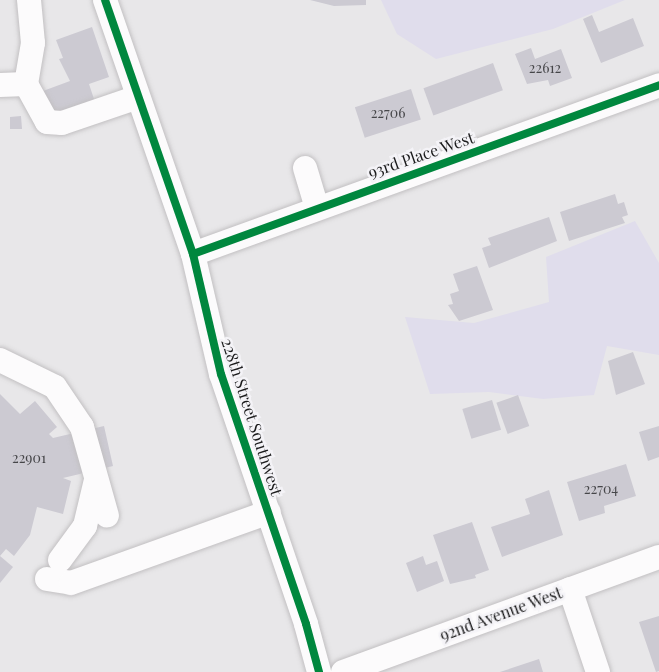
<!DOCTYPE html>
<html>
<head>
<meta charset="utf-8">
<style>
	body { margin:0 }
	#map { position:relative; width:659px; height:672px; overflow:hidden; background:#e8e7e9; font-family:"Playfair Display",serif }
	div>[style] { position:absolute }
	.green>* { inset:0; background:#e0ddec }
	.building>* { inset:0; background:#cccad2; transform-origin:0 0 }
	.roads { filter:drop-shadow(0 0 2px #c2c0c2) drop-shadow(0 0 2px #c2c0c2) }
	.minor>* { height:24px; margin:-12px; padding:0 12px; transform-origin:12px; border-radius:12px; background:#fcfbfc }
	.cycleway>* { height:8px; margin:-4px; padding:0 4px; transform-origin:4px; border-radius:4px; background:#00873e }
	span { translate:-50% -50%; white-space:nowrap; text-align:center; line-height:1.15; -webkit-text-stroke:5px #f4f3f7; paint-order:stroke }
	.number-label { font-size:14px; color:#464649 }
	.number-label span { -webkit-text-stroke-width:0 }
	.street-label { font-size:16px; color:#1a1a1b }
</style>
</head>
<body>
<div id="map">
	<div class="green">
		<div style="clip-path:polygon(381px 0,625px 0,553px 29px,436px 59px,397px 34px)"></div>
		<div style="clip-path:polygon(635px 221px,659px 263px,659px 355px,607px 346px,594px 395px,543px 399px,489px 392px,430px 394px,405px 317px,474px 323px,549px 302px,546px 257px)"></div>
	</div>
	<div class="building">
		<div style="clip-path:polygon(310px 0,366px 0,366px 5px,334px 6px)"></div>
		<div style="clip-path:polygon(592px 15px,599px 32px,633px 18px,644px 46px,601px 63px,583px 19px)"></div>
		<div style="clip-path:polygon(92px 27px,109px 77px,89px 84px,95px 102px,52px 117px,43px 91px,70px 81px,59px 59px,63px 58px,56px 40px)"></div>
		<div style="clip-path:polygon(531px 48px,535px 59px,561px 49px,572px 78px,550px 86px,548px 80px,527px 84px,515px 54px)"></div>
		<div style="left:493px;top:63px;width:29px;height:74px;rotate:70deg"></div>
		<div style="left:411px;top:89px;width:32px;height:59px;rotate:72deg"></div>
		<div style="clip-path:polygon(21px 116px,22px 129px,10px 129px,10px 117px)"></div>
		<div style="clip-path:polygon(615px 194px,618px 204px,624px 202px,628px 215px,622px 217px,625px 223px,569px 241px,560px 212px)"></div>
		<div style="clip-path:polygon(549px 217px,557px 241px,489px 268px,482px 248px,491px 245px,488px 238px)"></div>
		<div style="clip-path:polygon(477px 266px,493px 310px,459px 321px,448px 305px,453px 304px,450px 294px,459px 291px,453px 274px)"></div>
		<div style="clip-path:polygon(633px 352px,645px 384px,616px 395px,608px 361px)"></div>
		<div style="clip-path:polygon(0 394px,20px 414px,35px 401px,57px 427px,49px 434px,53px 438px,104px 426px,113px 466px,63px 478px,71px 481px,63px 514px,37px 507px,30px 535px,14px 556px,6px 549px,0 556px)"></div>
		<div style="left:518px;top:395px;width:33px;height:23px;rotate:70deg"></div>
		<div style="left:492px;top:400px;width:31px;height:31px;rotate:73deg"></div>
		<div style="clip-path:polygon(659px 426px,659px 457px,648px 461px,639px 432px)"></div>
		<div style="clip-path:polygon(626px 464px,636px 496px,604px 506px,605px 513px,579px 521px,567px 482px)"></div>
		<div style="clip-path:polygon(549px 490px,563px 535px,502px 557px,491px 527px,530px 514px,525px 499px)"></div>
		<div style="clip-path:polygon(472px 522px,489px 570px,475px 575px,476px 578px,450px 584px,433px 535px)"></div>
		<div style="clip-path:polygon(0 556px,13px 567px,0 583px)"></div>
		<div style="clip-path:polygon(423px 556px,426px 565px,437px 561px,444px 581px,417px 592px,406px 563px)"></div>
		<div style="clip-path:polygon(659px 616px,659px 671px,656px 672px,639px 622px)"></div>
		<div style="clip-path:polygon(539px 659px,543px 672px,500px 672px)"></div>
	</div>
	<div class="roads">
		<div class="minor">
			<div style="left:29px;top:0;width:43px;rotate:84.7deg"></div>
			<div style="left:33px;top:43px;width:42px;rotate:99.7deg"></div>
			<div style="left:26px;top:84px;width:43px;rotate:61.1deg"></div>
			<div style="left:47px;top:122px;width:15px;rotate:4deg"></div>
			<div style="left:62px;top:123px;width:80px;rotate:-18.9deg"></div>
			<div style="left:105px;top:0;width:269px;rotate:70.9deg"></div>
			<div style="left:193px;top:254px;width:123px;rotate:76.9deg"></div>
			<div style="left:221px;top:374px;width:264px;rotate:71.2deg"></div>
			<div style="left:306px;top:624px;width:50px;rotate:74.8deg"></div>
			<div style="left:0;top:85px;width:26px;rotate:-2deg"></div>
			<div style="left:305px;top:168px;width:42px;rotate:73.3deg"></div>
			<div style="left:193px;top:254px;width:496px;rotate:-19.9deg"></div>
			<div style="left:0;top:360px;width:61px;rotate:26.1deg"></div>
			<div style="left:55px;top:387px;width:48px;rotate:56deg"></div>
			<div style="left:82px;top:427px;width:92px;rotate:74.3deg"></div>
			<div style="left:60px;top:560px;width:42px;rotate:-53.7deg"></div>
			<div style="left:85px;top:526px;width:47px;rotate:-76.6deg"></div>
			<div style="left:47px;top:579px;width:24px;rotate:9deg"></div>
			<div style="left:71px;top:583px;width:210px;rotate:-19.7deg"></div>
			<div style="left:570px;top:589px;width:88px;rotate:71.4deg"></div>
			<div style="left:343px;top:672px;width:336px;rotate:-20deg"></div>
		</div>
	</div>
	<div class="cycleway">
		<div style="left:105px;top:0;width:269px;rotate:70.9deg"></div>
		<div style="left:193px;top:254px;width:123px;rotate:76.9deg"></div>
		<div style="left:221px;top:374px;width:264px;rotate:71.2deg"></div>
		<div style="left:306px;top:624px;width:50px;rotate:74.8deg"></div>
		<div style="left:193px;top:254px;width:496px;rotate:-19.9deg"></div>
	</div>
	<div class="number-label">
		<span style="left:545px;top:68px">22612</span>
		<span style="left:388px;top:113px">22706</span>
		<span style="left:29px;top:458px">22901</span>
		<span style="left:601px;top:489px">22704</span>
	</div>
	<div class="street-label">
		<span style="left:421px;top:155px;rotate:-19deg">93rd Place West</span>
		<span style="left:252px;top:417px;rotate:72deg">228th Street Southwest</span>
		<span style="left:501px;top:614px;rotate:-20deg">92nd Avenue West</span>
	</div>
</div>
</body>
</html>
